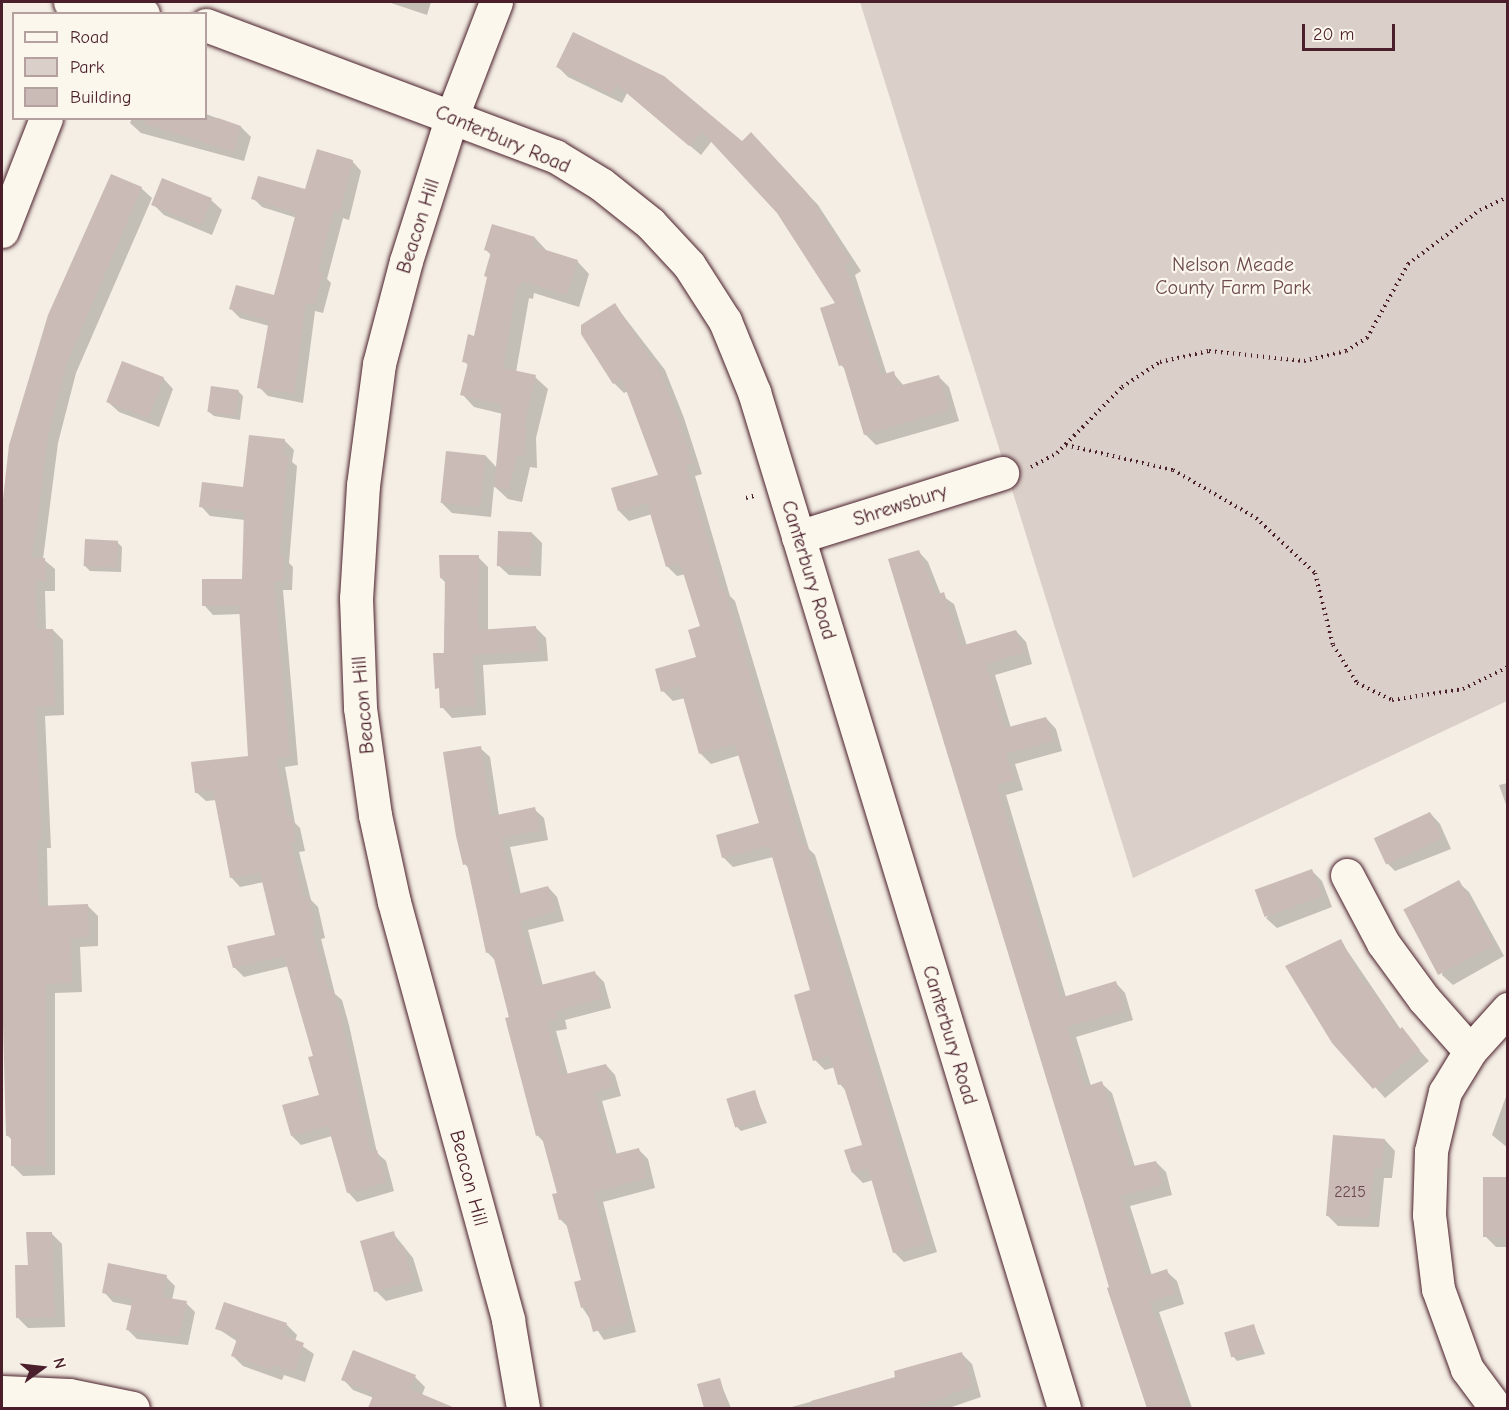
<!DOCTYPE html>
<html>
<head>
<meta charset="utf-8">
<style>
	body { margin:0 }
	#map { position:relative; width:1509px; height:1410px; overflow:hidden; background:#f4eee4; font-family:"Comic Neue",sans-serif }
	div>[style] { position:absolute }
	.green>* { inset:0; background:#dbd0c9 }
	.shadow>* { inset:0; background:#0003 }
	.building>* { inset:0; background:#cabbb6; transform-origin:0 0 }
	.path>* { height:4px; margin-top:-2px; transform-origin:0; background:repeating-linear-gradient(90deg,#4a1f2b 0 1.5px,transparent 0 6px) }
	.roads { filter:drop-shadow(0 0 2px #4a1f2b) drop-shadow(0 0 2px #4a1f2b) }
	.minor>* { height:33px; margin:-16.5px; padding:0 16.5px; transform-origin:16.5px; border-radius:16.5px; background:#fbf7ec }
	span { translate:-50% -50%; white-space:nowrap; text-align:center; line-height:1.15; -webkit-text-stroke:4.5px #fbf7ec; paint-order:stroke }
	.number-label { font-size:16px; color:#6a464e }
	.number-label span { -webkit-text-stroke-width:0 }
	.street-label { font-size:20px; color:#4a1f2b }
	.park-label { font-size:20px; color:#6e4b52 }
	.frame { position:absolute; inset:0; border:3px solid #4a1f2b; pointer-events:none }
	.legend { position:absolute; left:12px; top:12px; width:195px; height:108px; box-sizing:border-box; background:#fbf7ec; border:2px solid #b4a19f; margin:0; padding:8px 10px; list-style:none; font-size:18px; color:#4a1f2b }
	.legend li { display:flex; align-items:center; gap:12px; height:30px }
	.legend b { width:30px; border:2px solid #b4a19f }
	.north { position:absolute; left:12px; top:1338px; width:60px; height:60px; -webkit-text-stroke:4px #fbf7ec; paint-order:stroke; rotate:75deg; font-size:16px; font-weight:700; line-height:24px; text-align:center; color:#4a1f2b }
	.north::after { content:''; display:block; margin:auto; width:21px; height:27px; background:#4a1f2b; clip-path:polygon(50% 0,100% 100%,50% 72%,0 100%) }
	.scale { position:absolute; left:1302px; top:24px; width:93px; height:27px; box-sizing:border-box; border:3px solid #4a1f2b; border-top:0; padding-left:8px; font-size:18px; line-height:21px; white-space:nowrap; color:#4a1f2b; -webkit-text-stroke:4px #fbf7ec; paint-order:stroke }
</style>
</head>
<body>
<div id="map">
	<div class="green">
		<div style="clip-path:polygon(860px 2px,1507px 2px,1507px 701px,1133px 878px)"></div>
	</div>
	<div class="shadow">
		<div style="clip-path:polygon(388px 2px,431px 2px,427px 15px)"></div>
		<div style="clip-path:polygon(574px 34px,742px 143px,761px 145px,818px 205px,861px 271px,855px 275px,887px 375px,893px 373px,904px 386px,938px 376px,949px 387px,959px 421px,876px 445px,865px 434px,847px 371px,841px 365px,838px 304px,778px 212px,712px 141px,701px 155px,627px 93px,622px 103px,568px 77px,558px 67px)"></div>
		<div style="clip-path:polygon(206px 114px,241px 127px,251px 137px,244px 161px,141px 133px,130px 123px,132px 118px,206px 118px)"></div>
		<div style="clip-path:polygon(352px 161px,361px 171px,349px 220px,343px 218px,327px 279px,331px 283px,323px 313px,315px 311px,303px 403px,268px 396px,259px 387px,269px 326px,240px 318px,231px 309px,275px 297px,297px 218px,262px 207px,253px 198px,306px 191px)"></div>
		<div style="clip-path:polygon(112px 176px,141px 188px,152px 198px,76px 373px,58px 443px,43px 559px,55px 569px,55px 591px,45px 591px,46px 630px,53px 630px,63px 640px,64px 715px,45px 716px,51px 848px,47px 848px,48px 907px,88px 906px,98px 916px,98px 946px,80px 947px,82px 992px,55px 993px,55px 1175px,23px 1176px,13px 1166px,12px 1140px,8px 1136px,2px 880px,2px 832px,6px 831px,2px 520px,11px 446px)"></div>
		<div style="clip-path:polygon(211px 200px,222px 210px,212px 235px,164px 215px,153px 204px)"></div>
		<div style="clip-path:polygon(535px 238px,547px 251px,577px 261px,589px 274px,579px 307px,534px 293px,533px 299px,529px 298px,516px 372px,535px 377px,548px 389px,536px 438px,537px 468px,530px 467px,522px 502px,508px 499px,494px 486px,491px 517px,452px 513px,442px 503px,486px 456px,497px 468px,503px 414px,474px 407px,462px 394px,469px 366px,464px 361px,475px 338px,492px 256px,486px 250px)"></div>
		<div style="clip-path:polygon(615px 305px,665px 370px,684px 418px,702px 474px,695px 476px,730px 596px,735px 601px,809px 849px,815px 855px,937px 1252px,904px 1262px,894px 1252px,873px 1180px,863px 1183px,853px 1173px,863px 1146px,847px 1092px,840px 1084px,835px 1067px,825px 1070px,815px 1060px,811px 991px,773px 857px,733px 867px,723px 857px,761px 824px,740px 755px,711px 764px,701px 754px,685px 698px,673px 701px,663px 691px,698px 658px,702px 627px,686px 574px,677px 576px,667px 566px,652px 514px,629px 521px,619px 511px,660px 476px,628px 391px,624px 393px,614px 383px,582px 334px)"></div>
		<div style="clip-path:polygon(163px 378px,173px 389px,159px 427px,119px 412px,108px 402px)"></div>
		<div style="clip-path:polygon(238px 391px,243px 396px,240px 420px,214px 416px,209px 412px)"></div>
		<div style="clip-path:polygon(284px 440px,294px 450px,292px 462px,297px 466px,289px 563px,293px 567px,292px 590px,283px 590px,298px 765px,285px 767px,295px 823px,300px 828px,305px 851px,299px 852px,311px 900px,318px 907px,325px 938px,321px 939px,335px 994px,342px 1000px,349px 1025px,377px 1153px,386px 1161px,394px 1191px,357px 1202px,348px 1192px,332px 1136px,301px 1145px,292px 1136px,321px 1096px,315px 1057px,289px 966px,244px 977px,234px 967px,277px 936px,264px 882px,240px 887px,231px 877px,217px 800px,206px 801px,196px 792px,250px 757px,241px 614px,213px 615px,204px 605px,243px 580px,245px 520px,210px 516px,201px 506px,244px 489px)"></div>
		<div style="clip-path:polygon(532px 533px,542px 543px,541px 576px,509px 575px,498px 565px)"></div>
		<div style="clip-path:polygon(117px 542px,122px 547px,121px 572px,90px 571px,85px 566px)"></div>
		<div style="clip-path:polygon(918px 551px,928px 562px,941px 595px,954px 604px,967px 646px,1016px 631px,1026px 642px,1032px 664px,995px 675px,1011px 728px,1046px 718px,1056px 729px,1062px 751px,1015px 764px,1023px 790px,1006px 795px,1066px 997px,1115px 982px,1125px 993px,1133px 1020px,1076px 1037px,1091px 1086px,1101px 1083px,1112px 1093px,1135px 1167px,1156px 1162px,1166px 1172px,1172px 1195px,1130px 1206px,1152px 1276px,1166px 1271px,1177px 1281px,1184px 1304px,1159px 1312px,1192px 1408px,1147px 1408px,1108px 1289px,1111px 1288px)"></div>
		<div style="clip-path:polygon(478px 557px,488px 567px,488px 631px,536px 628px,546px 638px,548px 661px,483px 665px,486px 715px,452px 718px,442px 707px,446px 583px,441px 578px)"></div>
		<div style="clip-path:polygon(480px 748px,490px 757px,499px 816px,534px 809px,544px 818px,548px 840px,510px 847px,521px 895px,548px 887px,557px 897px,564px 921px,528px 930px,543px 986px,594px 972px,604px 982px,611px 1008px,565px 1020px,567px 1029px,556px 1031px,568px 1075px,606px 1065px,615px 1075px,621px 1096px,602px 1101px,617px 1155px,638px 1149px,648px 1159px,655px 1188px,603px 1202px,636px 1332px,604px 1340px,582px 1307px,583px 1281px,568px 1227px,560px 1219px,559px 1194px,545px 1143px,537px 1135px,496px 961px,487px 952px,469px 869px,465px 864px)"></div>
		<div style="clip-path:polygon(1508px 783px,1508px 810px,1499px 785px)"></div>
		<div style="clip-path:polygon(1430px 813px,1440px 824px,1451px 849px,1395px 871px,1385px 861px)"></div>
		<div style="clip-path:polygon(1312px 871px,1322px 881px,1332px 907px,1277px 928px,1266px 918px)"></div>
		<div style="clip-path:polygon(1458px 882px,1469px 892px,1504px 956px,1453px 985px,1442px 975px)"></div>
		<div style="clip-path:polygon(1340px 940px,1401px 1030px,1429px 1061px,1385px 1098px,1334px 1042px)"></div>
		<div style="clip-path:polygon(1508px 1091px,1508px 1148px,1492px 1135px)"></div>
		<div style="clip-path:polygon(754px 1092px,767px 1123px,741px 1131px,736px 1126px)"></div>
		<div style="clip-path:polygon(1385px 1140px,1395px 1151px,1392px 1178px,1384px 1178px,1379px 1227px,1338px 1226px,1327px 1215px)"></div>
		<div style="clip-path:polygon(1508px 1178px,1508px 1247px,1496px 1247px,1486px 1237px)"></div>
		<div style="clip-path:polygon(51px 1233px,62px 1244px,65px 1327px,28px 1328px,18px 1318px)"></div>
		<div style="clip-path:polygon(393px 1233px,413px 1258px,423px 1291px,386px 1301px,376px 1291px)"></div>
		<div style="clip-path:polygon(166px 1277px,175px 1286px,172px 1300px,186px 1303px,195px 1312px,188px 1345px,137px 1339px,128px 1330px,133px 1306px,113px 1302px,104px 1292px)"></div>
		<div style="clip-path:polygon(286px 1324px,297px 1335px,295px 1341px,314px 1354px,305px 1382px,284px 1375px,282px 1380px,243px 1366px,233px 1356px,238px 1342px,217px 1328px)"></div>
		<div style="clip-path:polygon(1254px 1326px,1265px 1354px,1237px 1361px,1233px 1356px)"></div>
		<div style="clip-path:polygon(962px 1354px,972px 1364px,981px 1397px,949px 1408px,788px 1408px,897px 1378px)"></div>
		<div style="clip-path:polygon(415px 1377px,425px 1387px,422px 1395px,441px 1408px,370px 1408px,374px 1398px,353px 1390px,343px 1379px)"></div>
		<div style="clip-path:polygon(719px 1379px,731px 1408px,706px 1408px,699px 1385px)"></div>
	</div>
	<div class="building">
		<div style="clip-path:polygon(573px 32px,664px 76px,742px 141px,751px 132px,807px 193px,851px 261px,845px 264px,881px 375px,894px 371px,898px 386px,939px 375px,949px 410px,864px 435px,843px 365px,839px 366px,820px 308px,835px 303px,777px 213px,702px 132px,689px 146px,616px 84px,611px 94px,556px 67px)"></div>
		<div style="clip-path:polygon(146px 118px,218px 118px,241px 126px,234px 152px,145px 124px)"></div>
		<div style="clip-path:polygon(317px 149px,353px 160px,340px 212px,334px 210px,318px 270px,323px 272px,314px 305px,306px 303px,294px 394px,257px 388px,269px 320px,229px 309px,236px 285px,274px 295px,296px 213px,251px 199px,258px 176px,305px 189px)"></div>
		<div style="clip-path:polygon(111px 174px,142px 187px,67px 363px,49px 432px,32px 558px,45px 558px,46px 581px,35px 581px,37px 629px,53px 629px,55px 706px,35px 706px,42px 839px,37px 839px,39px 906px,88px 904px,89px 937px,71px 938px,72px 983px,46px 984px,46px 1166px,11px 1166px,11px 1136px,6px 1136px,3px 1026px,2px 508px,9px 445px,48px 315px)"></div>
		<div style="left:162px;top:178px;width:54px;height:29px;rotate:22deg"></div>
		<div style="clip-path:polygon(492px 224px,535px 237px,533px 246px,578px 260px,567px 295px,522px 281px,520px 287px,517px 286px,503px 368px,536px 375px,524px 427px,527px 427px,524px 456px,517px 455px,509px 490px,494px 487px,502px 405px,460px 395px,468px 363px,462px 362px,468px 334px,474px 336px,487px 277px,484px 276px,491px 252px,484px 250px)"></div>
		<div style="clip-path:polygon(615px 303px,651px 360px,655px 359px,674px 406px,693px 464px,686px 466px,722px 590px,725px 589px,802px 845px,806px 844px,928px 1243px,893px 1253px,868px 1168px,852px 1173px,844px 1150px,862px 1145px,843px 1084px,838px 1085px,830px 1056px,813px 1061px,794px 995px,810px 990px,769px 846px,722px 858px,716px 835px,759px 823px,735px 744px,699px 754px,680px 686px,661px 692px,655px 669px,696px 657px,688px 630px,700px 626px,680px 563px,666px 567px,647px 503px,618px 511px,611px 488px,658px 475px,622px 379px,613px 384px,581px 334px,581px 325px)"></div>
		<div style="left:122px;top:361px;width:45px;height:44px;rotate:21deg"></div>
		<div style="left:211px;top:386px;width:28px;height:26px;rotate:8deg"></div>
		<div style="clip-path:polygon(249px 435px,285px 439px,283px 455px,288px 455px,280px 555px,284px 556px,283px 581px,274px 581px,290px 756px,276px 758px,288px 817px,292px 817px,296px 842px,291px 843px,304px 898px,309px 896px,316px 929px,312px 929px,329px 990px,333px 989px,340px 1014px,371px 1152px,377px 1150px,386px 1182px,347px 1193px,328px 1126px,291px 1136px,282px 1105px,319px 1095px,308px 1057px,313px 1056px,284px 956px,233px 968px,227px 946px,275px 935px,260px 873px,230px 878px,213px 790px,195px 793px,191px 762px,248px 756px,239px 605px,202px 606px,202px 579px,242px 579px,244px 512px,199px 507px,202px 482px,243px 487px)"></div>
		<div style="left:446px;top:451px;width:40px;height:52px;rotate:6deg"></div>
		<div style="left:498px;top:531px;width:34px;height:35px;rotate:2deg"></div>
		<div style="left:85px;top:539px;width:33px;height:27px;rotate:3deg"></div>
		<div style="clip-path:polygon(919px 550px,936px 595px,944px 592px,961px 646px,1016px 630px,1023px 653px,986px 664px,1005px 728px,1046px 717px,1053px 741px,1006px 754px,1014px 780px,997px 785px,1060px 998px,1116px 981px,1124px 1010px,1067px 1027px,1085px 1087px,1102px 1081px,1129px 1167px,1156px 1161px,1162px 1185px,1121px 1196px,1146px 1276px,1167px 1269px,1175px 1294px,1150px 1302px,1187px 1408px,1147px 1408px,1107px 1288px,1109px 1287px,1083px 1199px,888px 559px)"></div>
		<div style="clip-path:polygon(439px 555px,479px 555px,478px 630px,536px 626px,538px 651px,473px 655px,476px 706px,440px 708px,439px 688px,435px 689px,433px 653px,444px 653px,445px 578px,440px 578px)"></div>
		<div style="clip-path:polygon(481px 746px,492px 816px,535px 807px,540px 830px,502px 838px,514px 895px,548px 886px,555px 911px,520px 921px,537px 986px,595px 971px,602px 998px,556px 1011px,558px 1019px,547px 1022px,562px 1075px,606px 1064px,613px 1087px,594px 1092px,611px 1155px,639px 1148px,647px 1178px,594px 1192px,628px 1322px,593px 1332px,586px 1306px,581px 1308px,574px 1282px,581px 1280px,565px 1219px,559px 1220px,552px 1194px,557px 1193px,541px 1134px,536px 1136px,505px 1018px,509px 1017px,492px 951px,486px 953px,467px 864px,463px 865px,456px 836px,443px 752px)"></div>
		<div style="left:1430px;top:812px;width:29px;height:62px;rotate:65deg"></div>
		<div style="left:1312px;top:869px;width:29px;height:61px;rotate:70deg"></div>
		<div style="left:1459px;top:880px;width:74px;height:63px;rotate:62deg"></div>
		<div style="clip-path:polygon(1341px 939px,1365px 986px,1368px 984px,1399px 1030px,1402px 1027px,1420px 1050px,1373px 1089px,1332px 1043px,1285px 966px)"></div>
		<div style="left:755px;top:1090px;width:30px;height:30px;rotate:73deg"></div>
		<div style="clip-path:polygon(1333px 1135px,1385px 1139px,1382px 1168px,1374px 1168px,1369px 1218px,1326px 1216px)"></div>
		<div style="left:1508px;top:1177px;width:60px;height:25px;rotate:90deg"></div>
		<div style="clip-path:polygon(394px 1231px,398px 1247px,403px 1245px,413px 1281px,374px 1292px,360px 1241px)"></div>
		<div style="clip-path:polygon(26px 1232px,52px 1232px,55px 1317px,16px 1318px,15px 1265px,28px 1265px)"></div>
		<div style="clip-path:polygon(108px 1263px,167px 1275px,163px 1297px,187px 1301px,179px 1337px,126px 1330px,133px 1299px,102px 1293px)"></div>
		<div style="clip-path:polygon(224px 1302px,287px 1323px,283px 1335px,304px 1343px,294px 1372px,274px 1365px,272px 1370px,231px 1356px,238px 1336px,215px 1329px)"></div>
		<div style="left:1254px;top:1324px;width:26px;height:31px;rotate:74deg"></div>
		<div style="clip-path:polygon(353px 1350px,416px 1375px,410px 1389px,455px 1408px,368px 1408px,374px 1393px,341px 1380px)"></div>
		<div style="clip-path:polygon(962px 1352px,972px 1387px,948px 1394px,949px 1397px,909px 1408px,812px 1408px,811px 1401px,895px 1377px,894px 1371px)"></div>
		<div style="clip-path:polygon(720px 1378px,728px 1408px,704px 1408px,697px 1384px)"></div>
	</div>
	<div class="path">
		<div style="left:1066px;top:445px;width:110px;rotate:13.2deg"></div>
		<div style="left:1173px;top:470px;width:96px;rotate:30deg"></div>
		<div style="left:1256px;top:518px;width:81px;rotate:43deg"></div>
		<div style="left:1315px;top:573px;width:74px;rotate:76deg"></div>
		<div style="left:1333px;top:645px;width:45px;rotate:57.7deg"></div>
		<div style="left:1357px;top:683px;width:39px;rotate:26deg"></div>
		<div style="left:1392px;top:700px;width:72px;rotate:-8.8deg"></div>
		<div style="left:1463px;top:689px;width:50px;rotate:-26.1deg"></div>
		<div style="left:1031px;top:467px;width:30px;rotate:-28deg"></div>
		<div style="left:1057px;top:453px;width:93px;rotate:-45.4deg"></div>
		<div style="left:1122px;top:387px;width:45px;rotate:-33.3deg"></div>
		<div style="left:1160px;top:362px;width:50px;rotate:-12.7deg"></div>
		<div style="left:1209px;top:351px;width:96px;rotate:6deg"></div>
		<div style="left:1304px;top:361px;width:43px;rotate:-13.4deg"></div>
		<div style="left:1346px;top:351px;width:25px;rotate:-32deg"></div>
		<div style="left:1367px;top:338px;width:85px;rotate:-61deg"></div>
		<div style="left:1408px;top:264px;width:90px;rotate:-36.9deg"></div>
		<div style="left:1480px;top:210px;width:31px;rotate:-25deg"></div>
		<div style="left:746px;top:498px;width:8px;rotate:-14deg"></div>
	</div>
	<div class="roads">
		<div class="minor">
			<div style="left:70px;top:2px;width:74px;rotate:9.3deg"></div>
			<div style="left:496px;top:2px;width:122px;rotate:111.1deg"></div>
			<div style="left:452px;top:116px;width:152px;rotate:107.6deg"></div>
			<div style="left:406px;top:261px;width:106px;rotate:104.7deg"></div>
			<div style="left:379px;top:364px;width:122px;rotate:97.5deg"></div>
			<div style="left:363px;top:485px;width:113px;rotate:93.5deg"></div>
			<div style="left:356px;top:598px;width:110px;rotate:87.9deg"></div>
			<div style="left:360px;top:708px;width:108px;rotate:82deg"></div>
			<div style="left:375px;top:815px;width:89px;rotate:77.7deg"></div>
			<div style="left:394px;top:902px;width:433px;rotate:74.7deg"></div>
			<div style="left:508px;top:1320px;width:89px;rotate:80.3deg"></div>
			<div style="left:206px;top:25px;width:373px;rotate:20.6deg"></div>
			<div style="left:555px;top:156px;width:54px;rotate:31.3deg"></div>
			<div style="left:601px;top:184px;width:63px;rotate:38.5deg"></div>
			<div style="left:650px;top:223px;width:57px;rotate:47.1deg"></div>
			<div style="left:689px;top:265px;width:67px;rotate:57.3deg"></div>
			<div style="left:725px;top:321px;width:77px;rotate:67.8deg"></div>
			<div style="left:754px;top:392px;width:1062px;rotate:73.03deg"></div>
			<div style="left:2px;top:231px;width:121px;rotate:-68.7deg"></div>
			<div style="left:798px;top:537px;width:214px;rotate:-17.4deg"></div>
			<div style="left:1347px;top:875px;width:77px;rotate:62.1deg"></div>
			<div style="left:1383px;top:943px;width:69px;rotate:53.8deg"></div>
			<div style="left:1424px;top:999px;width:69px;rotate:48.5deg"></div>
			<div style="left:2px;top:1392px;width:67px;rotate:2.6deg"></div>
			<div style="left:69px;top:1395px;width:65px;rotate:11.5deg"></div>
			<div style="left:1496px;top:1408px;width:49px;rotate:-126.6deg"></div>
			<div style="left:1467px;top:1369px;width:85px;rotate:-109.9deg"></div>
			<div style="left:1438px;top:1289px;width:75px;rotate:-96.9deg"></div>
			<div style="left:1429px;top:1215px;width:64px;rotate:-88.2deg"></div>
			<div style="left:1431px;top:1151px;width:61px;rotate:-76.7deg"></div>
			<div style="left:1445px;top:1092px;width:48px;rotate:-58.6deg"></div>
			<div style="left:1470px;top:1051px;width:57px;rotate:-47.9deg"></div>
		</div>
	</div>
	<div class="number-label">
		<span style="left:1350px;top:1192px">2215</span>
	</div>
	<div class="street-label">
		<span style="left:503px;top:139px;rotate:23deg">Canterbury Road</span>
		<span style="left:418px;top:226px;rotate:-72deg">Beacon Hill</span>
		<span style="left:900px;top:505px;rotate:-18deg">Shrewsbury</span>
		<span style="left:809px;top:570px;rotate:73deg">Canterbury Road</span>
		<span style="left:363px;top:705px;rotate:-95deg">Beacon Hill</span>
		<span style="left:950px;top:1035px;rotate:73deg">Canterbury Road</span>
		<span style="left:469px;top:1178px;rotate:75deg">Beacon Hill</span>
	</div>
	<div class="park-label">
		<span style="left:1233px;top:276px">Nelson Meade<br>County Farm Park</span>
	</div>
	<div class="frame"></div>
	<ul class="legend">
	<li><b style="height:8px;background:#fbf7ec"></b>Road</li>
	<li><b style="height:16px;background:#dbd0c9"></b>Park</li>
	<li><b style="height:16px;background:#cabbb6"></b>Building</li>
	</ul>
	<div class="north">N</div>
	<div class="scale">20 m</div>
</div>
</body>
</html>
